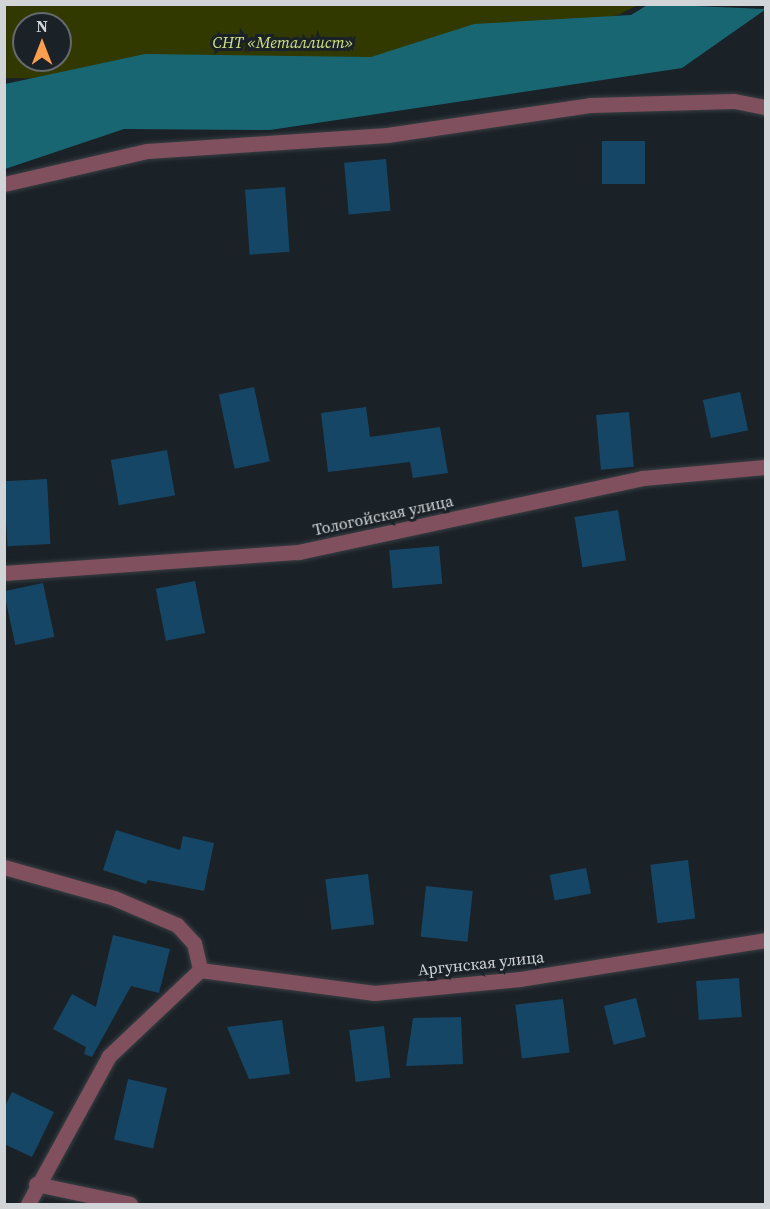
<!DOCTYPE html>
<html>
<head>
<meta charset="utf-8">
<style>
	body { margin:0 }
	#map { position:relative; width:770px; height:1209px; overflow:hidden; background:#1b2227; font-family:"Source Serif 4",serif }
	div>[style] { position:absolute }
	.green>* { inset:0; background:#313800 }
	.water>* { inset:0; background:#186672 }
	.building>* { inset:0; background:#164666; transform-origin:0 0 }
	.roads { filter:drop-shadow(0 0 2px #383f43) drop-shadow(0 0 2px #383f43) }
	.minor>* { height:15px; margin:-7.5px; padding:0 7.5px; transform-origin:7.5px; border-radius:7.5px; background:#81505e }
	span { translate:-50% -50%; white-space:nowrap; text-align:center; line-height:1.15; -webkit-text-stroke:6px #1b2227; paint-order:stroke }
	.park-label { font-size:16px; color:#cfe081; font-style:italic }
	.street-label { font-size:16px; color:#d1d5d8 }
	.frame { position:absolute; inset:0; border:6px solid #d1d5d8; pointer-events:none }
	.north { position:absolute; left:12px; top:12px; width:60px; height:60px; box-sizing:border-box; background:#1b2227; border:2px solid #646a6e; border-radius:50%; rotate:0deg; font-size:16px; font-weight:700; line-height:24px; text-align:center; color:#d1d5d8 }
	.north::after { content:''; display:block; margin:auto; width:21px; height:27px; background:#fb9e50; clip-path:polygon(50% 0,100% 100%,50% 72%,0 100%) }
</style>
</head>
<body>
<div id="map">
	<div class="green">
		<div style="clip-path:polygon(evenodd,5px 5px,638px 5px,618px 15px,303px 81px,5px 78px,5px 5px,24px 24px,60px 24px,60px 60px,24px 60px,24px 24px)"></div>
	</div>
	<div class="water">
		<div style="clip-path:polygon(649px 4px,766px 9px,682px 68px,270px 130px,124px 129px,5px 169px,5px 84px,145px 54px,371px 57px,474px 24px,631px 15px)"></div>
	</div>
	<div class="building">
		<div style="left:645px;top:141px;width:43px;height:43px;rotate:90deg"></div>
		<div style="left:386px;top:159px;width:52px;height:42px;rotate:85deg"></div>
		<div style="left:285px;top:187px;width:65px;height:40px;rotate:86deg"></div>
		<div style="left:254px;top:387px;width:76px;height:36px;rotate:78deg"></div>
		<div style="left:740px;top:392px;width:39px;height:38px;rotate:78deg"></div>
		<div style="clip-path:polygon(366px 407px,370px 437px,440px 427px,448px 473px,413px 478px,410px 462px,328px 472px,321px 413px)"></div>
		<div style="left:629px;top:412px;width:55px;height:33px;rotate:85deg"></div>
		<div style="left:167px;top:450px;width:46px;height:57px;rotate:80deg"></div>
		<div style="left:47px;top:479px;width:65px;height:43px;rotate:87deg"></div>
		<div style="left:618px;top:510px;width:51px;height:44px;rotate:81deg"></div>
		<div style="left:439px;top:546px;width:38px;height:50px;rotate:85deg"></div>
		<div style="left:195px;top:581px;width:53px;height:40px;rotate:79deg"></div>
		<div style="left:43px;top:583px;width:55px;height:40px;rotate:78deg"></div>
		<div style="clip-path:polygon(116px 830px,180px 850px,183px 836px,214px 843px,204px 891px,148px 880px,146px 884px,103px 870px)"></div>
		<div style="left:688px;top:860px;width:59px;height:38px;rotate:83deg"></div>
		<div style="left:586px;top:868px;width:26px;height:37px;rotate:79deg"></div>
		<div style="left:368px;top:874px;width:51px;height:43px;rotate:83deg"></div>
		<div style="left:426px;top:886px;width:47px;height:51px;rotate:6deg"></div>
		<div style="clip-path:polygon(113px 935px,170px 949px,159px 993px,131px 986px,92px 1057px,84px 1054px,86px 1047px,53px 1029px,72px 994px,96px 1007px)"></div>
		<div style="left:739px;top:978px;width:39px;height:43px;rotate:86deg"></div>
		<div style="left:636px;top:998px;width:40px;height:33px;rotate:76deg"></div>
		<div style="left:563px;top:999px;width:54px;height:48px;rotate:83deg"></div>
		<div style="clip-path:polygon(461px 1017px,463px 1064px,406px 1066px,413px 1018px)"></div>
		<div style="clip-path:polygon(282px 1020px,290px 1074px,249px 1079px,227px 1027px)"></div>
		<div style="left:384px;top:1026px;width:52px;height:35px;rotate:83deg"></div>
		<div style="left:128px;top:1079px;width:40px;height:62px;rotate:13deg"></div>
		<div style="clip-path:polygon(12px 1092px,54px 1112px,32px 1157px,4px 1144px,4px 1108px)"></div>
	</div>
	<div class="roads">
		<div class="minor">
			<div style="left:4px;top:184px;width:147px;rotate:-13deg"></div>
			<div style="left:147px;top:151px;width:241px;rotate:-3.8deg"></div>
			<div style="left:387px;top:135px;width:205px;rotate:-8.4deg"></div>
			<div style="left:590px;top:105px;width:144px;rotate:-1.6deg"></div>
			<div style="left:734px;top:101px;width:33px;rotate:11deg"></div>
			<div style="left:4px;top:573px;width:295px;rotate:-4.1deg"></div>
			<div style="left:298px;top:552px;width:352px;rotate:-12.1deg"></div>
			<div style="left:642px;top:478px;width:124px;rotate:-5.1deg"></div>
			<div style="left:4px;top:867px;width:114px;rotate:15.7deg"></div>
			<div style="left:114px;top:898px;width:69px;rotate:23.2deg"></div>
			<div style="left:177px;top:925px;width:25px;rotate:47deg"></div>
			<div style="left:194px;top:943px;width:28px;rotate:77deg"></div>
			<div style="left:200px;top:970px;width:176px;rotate:7.5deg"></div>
			<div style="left:374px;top:993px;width:147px;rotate:-5.5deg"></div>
			<div style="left:520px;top:979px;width:249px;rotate:-9deg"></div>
			<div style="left:36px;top:1184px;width:96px;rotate:12deg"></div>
			<div style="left:28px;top:1204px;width:169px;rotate:-61.3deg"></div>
			<div style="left:109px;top:1056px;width:125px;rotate:-43.4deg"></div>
		</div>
	</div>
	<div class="park-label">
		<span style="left:283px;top:42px">СНТ «Металлист»</span>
	</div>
	<div class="street-label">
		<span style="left:383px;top:515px;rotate:-12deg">Тологойская улица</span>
		<span style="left:481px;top:963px;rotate:-6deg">Аргунская улица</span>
	</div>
	<div class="frame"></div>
	<div class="north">N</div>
</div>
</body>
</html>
